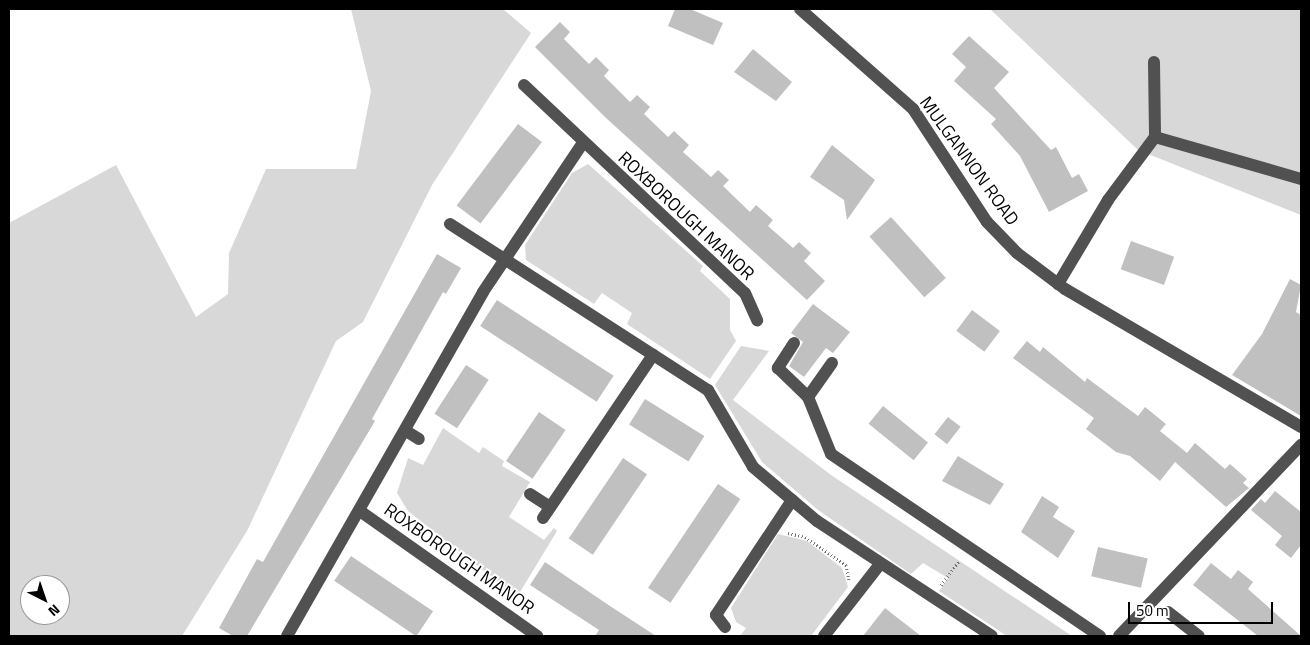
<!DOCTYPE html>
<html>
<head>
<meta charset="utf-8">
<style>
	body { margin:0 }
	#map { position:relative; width:1310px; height:645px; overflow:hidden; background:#fff; font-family:"Titillium Web",sans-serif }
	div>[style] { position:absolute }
	.green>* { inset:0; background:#d8d8d8 }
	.building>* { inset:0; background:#c0c0c0; transform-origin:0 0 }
	.path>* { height:3px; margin-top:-1.5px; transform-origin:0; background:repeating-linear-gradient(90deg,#737373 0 1px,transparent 0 3.5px) }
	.minor>* { height:12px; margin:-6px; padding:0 6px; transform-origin:6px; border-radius:6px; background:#515151 }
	span { translate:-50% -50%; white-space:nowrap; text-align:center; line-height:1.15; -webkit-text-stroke:4px #fff; paint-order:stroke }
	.street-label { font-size:18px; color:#000 }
	.frame { position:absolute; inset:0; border:10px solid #000; pointer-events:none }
	.north { position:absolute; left:20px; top:575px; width:50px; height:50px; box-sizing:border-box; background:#fff; border:1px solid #999; border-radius:50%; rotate:139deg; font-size:14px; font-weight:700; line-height:20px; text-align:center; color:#000 }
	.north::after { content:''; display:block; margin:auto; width:18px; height:22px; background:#000; clip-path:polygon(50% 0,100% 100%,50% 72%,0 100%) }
	.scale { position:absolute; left:1128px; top:602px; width:145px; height:22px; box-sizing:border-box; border:2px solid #000; border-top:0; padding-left:6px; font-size:15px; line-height:18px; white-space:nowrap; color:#000; -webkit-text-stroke:4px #fff; paint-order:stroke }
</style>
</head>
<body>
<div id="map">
	<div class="green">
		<div style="clip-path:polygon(evenodd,351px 9px,503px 9px,531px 33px,432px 185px,363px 322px,336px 341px,247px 531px,182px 636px,9px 636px,9px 223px,116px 165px,196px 317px,228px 294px,229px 253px,266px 169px,356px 169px,371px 91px,351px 9px,30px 585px,60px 585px,60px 615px,30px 615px,30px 585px)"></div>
		<div style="clip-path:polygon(990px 9px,1301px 9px,1301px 215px,1138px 150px)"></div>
		<div style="clip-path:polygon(588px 164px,703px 266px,700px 271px,730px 299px,730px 330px,736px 341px,710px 379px,627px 324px,632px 313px,602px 293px,594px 304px,526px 260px,525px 245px,572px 173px)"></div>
		<div style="clip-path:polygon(741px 346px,769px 351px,733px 400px,831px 475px,1072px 636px,1007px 636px,939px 591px,948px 578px,923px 563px,911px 574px,818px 510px,762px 462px,715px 385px)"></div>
		<div style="clip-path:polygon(443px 428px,479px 453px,483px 447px,504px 461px,502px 466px,530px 482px,509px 517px,544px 540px,554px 528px,557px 531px,517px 597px,408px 511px,397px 493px,408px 458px,423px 465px)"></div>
		<div style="clip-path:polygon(778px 534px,807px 541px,842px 568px,848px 587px,811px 636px,740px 636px,746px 628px,736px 622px,731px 608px)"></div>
	</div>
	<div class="building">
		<div style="clip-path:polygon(675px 9px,690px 9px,723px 23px,713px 45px,668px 26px)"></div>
		<div style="clip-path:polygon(560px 22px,570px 32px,564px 39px,589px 64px,596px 57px,609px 70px,604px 76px,630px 102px,637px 95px,650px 107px,644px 114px,668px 137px,674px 131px,689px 145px,683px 152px,711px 177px,718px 170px,729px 180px,723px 186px,750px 212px,756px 205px,773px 220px,768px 226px,793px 248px,799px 242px,811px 253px,804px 261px,825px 281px,807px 300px,606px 118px,535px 47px)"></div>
		<div style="clip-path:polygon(969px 36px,1009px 72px,994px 88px,1051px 150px,1056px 147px,1072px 178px,1079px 174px,1088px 191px,1049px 212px,1020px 156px,991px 124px,996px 119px,954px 81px,966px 67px,952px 54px)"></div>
		<div style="clip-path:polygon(753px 49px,792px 82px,776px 101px,734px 72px)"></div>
		<div style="left:518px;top:124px;width:30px;height:102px;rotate:37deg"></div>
		<div style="clip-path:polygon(832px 145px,875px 180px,847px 220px,844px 200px,810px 177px)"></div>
		<div style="left:891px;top:217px;width:82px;height:29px;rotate:48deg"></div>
		<div style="left:1131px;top:241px;width:46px;height:30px;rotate:20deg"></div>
		<div style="clip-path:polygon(437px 254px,461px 268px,446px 294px,443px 292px,372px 419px,375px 421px,247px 636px,233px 636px,219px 628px,257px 559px,263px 562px)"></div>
		<div style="clip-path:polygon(1290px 279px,1301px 285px,1296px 312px,1301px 315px,1301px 416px,1232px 375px,1262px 334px)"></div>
		<div style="left:497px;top:300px;width:139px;height:31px;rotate:33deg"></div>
		<div style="clip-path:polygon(813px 304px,850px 332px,833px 353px,826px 348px,804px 377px,789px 366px,803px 342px,791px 333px)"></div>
		<div style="left:972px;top:310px;width:35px;height:26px;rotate:37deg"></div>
		<div style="clip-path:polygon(1027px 341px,1040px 352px,1043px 347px,1085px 382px,1087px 378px,1138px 416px,1145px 407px,1166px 424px,1160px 431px,1187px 453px,1195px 443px,1225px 469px,1230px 464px,1247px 479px,1243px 483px,1249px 488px,1226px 507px,1175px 462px,1160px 481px,1130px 456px,1116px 452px,1086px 429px,1094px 418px,1013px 358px)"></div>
		<div style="left:466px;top:365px;width:27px;height:58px;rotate:33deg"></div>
		<div style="left:645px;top:399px;width:70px;height:30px;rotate:32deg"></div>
		<div style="left:883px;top:406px;width:58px;height:23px;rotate:39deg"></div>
		<div style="left:539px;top:412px;width:32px;height:59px;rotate:34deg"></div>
		<div style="left:948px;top:417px;width:16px;height:22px;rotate:38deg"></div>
		<div style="clip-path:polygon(958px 456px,1004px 484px,990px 505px,942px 481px)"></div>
		<div style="left:623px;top:458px;width:29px;height:97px;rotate:34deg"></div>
		<div style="left:718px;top:484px;width:27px;height:125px;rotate:34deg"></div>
		<div style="clip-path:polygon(1275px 491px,1301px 512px,1301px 545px,1291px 558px,1275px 545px,1282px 536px,1251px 510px,1261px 499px,1265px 503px)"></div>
		<div style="clip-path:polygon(1042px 496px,1059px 507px,1053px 517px,1075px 531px,1058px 558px,1021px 532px)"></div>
		<div style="left:1098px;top:547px;width:51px;height:30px;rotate:13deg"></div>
		<div style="left:351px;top:556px;width:99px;height:30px;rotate:34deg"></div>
		<div style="clip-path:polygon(545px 562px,610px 606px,656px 636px,595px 636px,599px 630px,530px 585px)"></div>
		<div style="clip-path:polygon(1211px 563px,1231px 579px,1238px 570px,1253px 582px,1248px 589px,1301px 636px,1258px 636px,1193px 585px)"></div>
		<div style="clip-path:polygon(885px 608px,899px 619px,921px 636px,863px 636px)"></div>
	</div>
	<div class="path">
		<div style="left:788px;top:533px;width:17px;rotate:13deg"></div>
		<div style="left:805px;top:537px;width:50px;rotate:34.3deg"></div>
		<div style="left:846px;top:565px;width:16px;rotate:79deg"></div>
		<div style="left:941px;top:585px;width:31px;rotate:-53deg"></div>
	</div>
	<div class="minor">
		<div style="left:800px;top:9px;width:151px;rotate:41.5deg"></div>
		<div style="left:913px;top:109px;width:135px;rotate:56.8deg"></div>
		<div style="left:987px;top:222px;width:43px;rotate:45.9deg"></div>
		<div style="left:1017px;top:253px;width:60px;rotate:36.9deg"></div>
		<div style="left:1065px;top:289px;width:273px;rotate:30.3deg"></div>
		<div style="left:1154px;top:62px;width:75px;rotate:89.2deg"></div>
		<div style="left:1155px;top:137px;width:152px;rotate:16deg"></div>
		<div style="left:524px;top:85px;width:303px;rotate:43.3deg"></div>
		<div style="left:745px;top:293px;width:30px;rotate:66deg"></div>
		<div style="left:450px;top:224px;width:307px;rotate:32.8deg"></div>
		<div style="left:708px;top:390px;width:89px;rotate:59.7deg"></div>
		<div style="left:753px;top:467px;width:84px;rotate:40.2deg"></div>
		<div style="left:817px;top:521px;width:209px;rotate:33.3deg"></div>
		<div style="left:1058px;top:284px;width:98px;rotate:-59.2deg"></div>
		<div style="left:1108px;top:200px;width:79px;rotate:-53.3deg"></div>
		<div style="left:794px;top:343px;width:30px;rotate:123deg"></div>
		<div style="left:778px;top:368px;width:42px;rotate:44deg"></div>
		<div style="left:832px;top:363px;width:42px;rotate:125.2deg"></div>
		<div style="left:808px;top:397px;width:61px;rotate:68deg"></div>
		<div style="left:831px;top:454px;width:325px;rotate:34.1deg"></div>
		<div style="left:406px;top:431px;width:15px;rotate:32deg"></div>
		<div style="left:530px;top:494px;width:24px;rotate:33deg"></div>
		<div style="left:360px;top:511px;width:217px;rotate:35.2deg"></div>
		<div style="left:543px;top:518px;width:197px;rotate:-56deg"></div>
		<div style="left:1168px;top:612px;width:39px;rotate:38deg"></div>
		<div style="left:725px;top:627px;width:15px;rotate:-127deg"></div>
		<div style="left:716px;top:615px;width:138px;rotate:-56.5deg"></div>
		<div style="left:287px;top:636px;width:396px;rotate:-60.3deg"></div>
		<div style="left:483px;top:292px;width:178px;rotate:-56.2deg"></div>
		<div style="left:824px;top:636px;width:91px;rotate:-52.1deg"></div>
		<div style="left:1119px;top:636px;width:264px;rotate:-46.4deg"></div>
	</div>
	<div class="street-label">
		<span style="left:969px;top:161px;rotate:54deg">MULGANNON ROAD</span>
		<span style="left:686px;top:216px;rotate:43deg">ROXBOROUGH MANOR</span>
		<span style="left:459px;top:559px;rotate:35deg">ROXBOROUGH MANOR</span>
	</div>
	<div class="frame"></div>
	<div class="north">N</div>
	<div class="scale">50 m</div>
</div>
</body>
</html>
